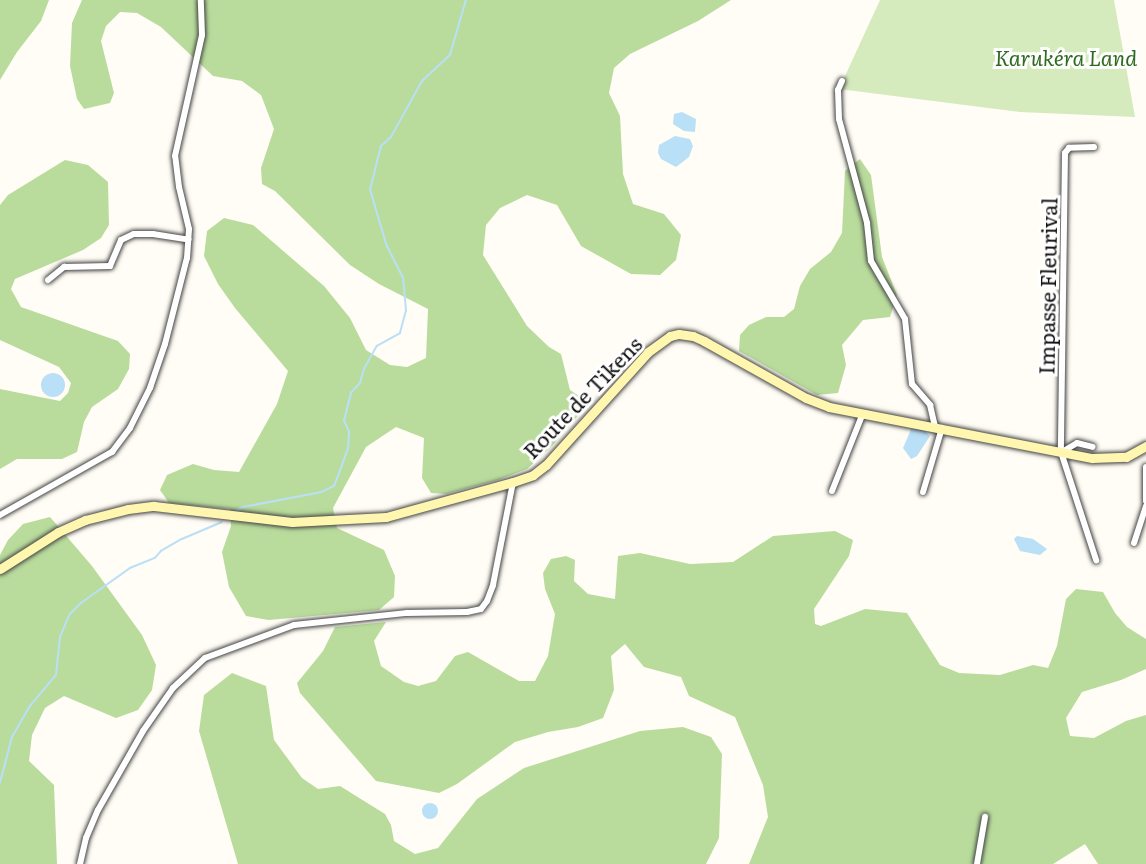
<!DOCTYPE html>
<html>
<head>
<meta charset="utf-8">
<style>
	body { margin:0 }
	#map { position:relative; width:1146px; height:864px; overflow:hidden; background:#fffdf5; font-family:Literata,serif }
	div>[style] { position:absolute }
	.green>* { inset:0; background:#d5ebbd }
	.forest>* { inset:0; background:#b9dc9c }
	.water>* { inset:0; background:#b9e0f7 }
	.round { border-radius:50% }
	.stream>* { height:1.5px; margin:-0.75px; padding:0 0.75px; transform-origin:0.75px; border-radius:0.75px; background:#b9e0f7 }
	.roads { filter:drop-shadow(0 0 2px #444) drop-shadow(0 0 2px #444) }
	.street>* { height:6px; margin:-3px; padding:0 3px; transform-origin:3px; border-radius:3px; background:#fff }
	.secondary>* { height:9px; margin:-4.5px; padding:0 4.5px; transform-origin:4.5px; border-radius:4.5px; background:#fff6b0 }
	span { translate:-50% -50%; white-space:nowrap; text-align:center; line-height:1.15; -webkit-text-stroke:6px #fff; paint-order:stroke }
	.park-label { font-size:21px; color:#2f6b1f; font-style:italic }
	.street-label { font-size:21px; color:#111 }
</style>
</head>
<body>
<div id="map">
	<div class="green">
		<div style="clip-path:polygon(880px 0,1114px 0,1135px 117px,1020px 112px,839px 89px)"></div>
	</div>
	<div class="forest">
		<div style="clip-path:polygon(0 0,49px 0,41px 21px,17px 52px,0 80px)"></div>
		<div style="clip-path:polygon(82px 0,731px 0,698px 21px,630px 54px,614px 68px,609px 93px,620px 116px,623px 174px,633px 204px,664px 214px,681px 235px,676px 260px,660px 275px,631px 274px,581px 246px,557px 205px,527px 195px,500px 208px,486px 225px,483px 255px,527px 326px,549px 347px,561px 354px,570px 390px,585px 400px,586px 406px,553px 445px,527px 469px,498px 480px,446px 494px,431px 493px,422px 478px,424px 438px,396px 427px,366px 447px,333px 508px,337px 528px,384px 550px,395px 576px,394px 597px,379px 610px,269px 620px,246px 616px,229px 587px,222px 552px,231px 526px,230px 509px,169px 503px,160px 490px,167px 475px,193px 464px,214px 470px,239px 472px,277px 404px,288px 371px,235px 308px,218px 284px,204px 256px,207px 231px,224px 218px,253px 225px,324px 286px,350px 318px,366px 350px,390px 365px,407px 367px,426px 358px,428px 309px,379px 284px,350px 265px,275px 191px,262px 184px,261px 168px,274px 129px,261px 95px,242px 81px,213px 76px,161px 27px,137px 13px,120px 12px,106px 26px,101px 41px,114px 93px,110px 103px,84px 109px,77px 99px,70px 66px,72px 23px)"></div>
		<div style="clip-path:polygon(860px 159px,871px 175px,882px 257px,897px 295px,890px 317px,863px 320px,842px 345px,846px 365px,838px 393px,817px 395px,739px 351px,740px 335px,749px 325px,766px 317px,784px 317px,794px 309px,800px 286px,810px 269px,831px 252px,842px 233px,845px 171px)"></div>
		<div style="clip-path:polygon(65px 160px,88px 165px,108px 182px,109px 225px,101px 238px,83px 250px,15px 279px,11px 289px,21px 307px,118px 341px,130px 354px,129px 369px,118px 389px,92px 407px,84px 422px,77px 452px,62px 459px,17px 459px,0 469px,0 389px,60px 401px,68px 393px,71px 383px,59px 367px,0 340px,0 205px,8px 195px)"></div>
		<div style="clip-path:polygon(50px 517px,92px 566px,142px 635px,156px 665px,152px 690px,138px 710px,116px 718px,64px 696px,45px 708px,32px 735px,29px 761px,54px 785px,57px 864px,0 864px,0 555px,8px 540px,23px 524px)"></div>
		<div style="clip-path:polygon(835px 531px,853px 540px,849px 556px,814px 609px,815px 624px,821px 626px,865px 609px,907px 613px,940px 665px,959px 673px,1000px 675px,1033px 665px,1048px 668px,1057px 646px,1066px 599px,1076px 589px,1103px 592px,1115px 613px,1127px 627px,1146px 639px,1146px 669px,1121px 680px,1082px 692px,1066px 718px,1070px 736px,1094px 738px,1126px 721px,1146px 715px,1146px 864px,1098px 864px,1085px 844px,1053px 864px,749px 864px,768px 817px,763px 785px,735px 717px,689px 696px,681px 677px,644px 667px,625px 644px,611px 656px,614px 690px,603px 718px,578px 727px,548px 732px,515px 742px,457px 784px,439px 793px,376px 781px,300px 693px,297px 683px,323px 651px,335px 627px,386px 622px,374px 641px,381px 666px,404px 682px,418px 686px,436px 681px,455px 656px,468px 652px,519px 681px,535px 681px,548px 656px,555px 614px,545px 589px,543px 573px,551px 559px,566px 556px,575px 560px,574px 581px,588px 594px,615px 599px,618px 556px,640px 553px,690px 564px,733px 562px,773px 536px)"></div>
		<div style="clip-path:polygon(232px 673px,266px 686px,274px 740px,302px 778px,318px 789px,340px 786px,385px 814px,391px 825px,394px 841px,415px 854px,438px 848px,477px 799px,524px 768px,640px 731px,683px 727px,711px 737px,722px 754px,719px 838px,706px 864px,238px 864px,199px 731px,204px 695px)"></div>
	</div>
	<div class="water">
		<div style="clip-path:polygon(682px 112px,696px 119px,695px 132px,684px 131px,673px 124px,674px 114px)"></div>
		<div style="clip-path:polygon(675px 136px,690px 139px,693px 146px,689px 157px,676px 167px,661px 159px,658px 153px,659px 145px)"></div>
		<div class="round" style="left:41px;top:373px;width:24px;height:24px"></div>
		<div style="clip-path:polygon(912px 427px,924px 430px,930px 436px,917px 456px,911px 459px,903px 448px)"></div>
		<div style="clip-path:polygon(1017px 536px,1033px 539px,1047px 549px,1040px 555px,1020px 551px,1014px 539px)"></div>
		<div class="round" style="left:422px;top:803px;width:16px;height:16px"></div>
	</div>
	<div class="stream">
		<div style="left:236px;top:511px;width:8px;rotate:-30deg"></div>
		<div style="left:243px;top:507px;width:80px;rotate:-10.8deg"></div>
		<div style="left:322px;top:492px;width:13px;rotate:-27deg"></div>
		<div style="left:334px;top:486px;width:11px;rotate:-68deg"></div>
		<div style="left:338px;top:476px;width:30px;rotate:-70deg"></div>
		<div style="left:348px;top:448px;width:16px;rotate:-86deg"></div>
		<div style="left:349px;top:432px;width:12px;rotate:-114deg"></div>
		<div style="left:344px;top:421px;width:29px;rotate:-76deg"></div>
		<div style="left:351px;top:393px;width:13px;rotate:-48deg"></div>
		<div style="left:360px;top:383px;width:15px;rotate:-74deg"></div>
		<div style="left:364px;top:369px;width:26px;rotate:-61deg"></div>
		<div style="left:377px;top:346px;width:26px;rotate:-29deg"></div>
		<div style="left:400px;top:333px;width:23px;rotate:-75deg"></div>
		<div style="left:406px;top:311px;width:33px;rotate:-95deg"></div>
		<div style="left:403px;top:278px;width:35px;rotate:-117deg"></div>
		<div style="left:387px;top:247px;width:59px;rotate:-106.6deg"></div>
		<div style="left:370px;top:190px;width:45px;rotate:-76deg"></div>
		<div style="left:381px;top:146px;width:13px;rotate:-42deg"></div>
		<div style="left:391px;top:137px;width:64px;rotate:-61deg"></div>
		<div style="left:422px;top:81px;width:38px;rotate:-43deg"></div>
		<div style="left:450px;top:55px;width:57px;rotate:-73.8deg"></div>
		<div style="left:0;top:783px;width:48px;rotate:-75.4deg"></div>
		<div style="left:12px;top:737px;width:36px;rotate:-60deg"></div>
		<div style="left:30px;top:706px;width:40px;rotate:-50deg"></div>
		<div style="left:56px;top:675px;width:38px;rotate:-84deg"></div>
		<div style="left:60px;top:637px;width:25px;rotate:-67deg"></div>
		<div style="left:70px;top:614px;width:16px;rotate:-45deg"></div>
		<div style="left:81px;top:603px;width:60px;rotate:-35.5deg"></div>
		<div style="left:130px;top:568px;width:27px;rotate:-22deg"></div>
		<div style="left:155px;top:558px;width:9px;rotate:-49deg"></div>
		<div style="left:161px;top:551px;width:24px;rotate:-30deg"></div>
		<div style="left:182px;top:539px;width:43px;rotate:-23deg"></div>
	</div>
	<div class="roads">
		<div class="street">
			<div style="left:842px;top:81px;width:10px;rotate:114deg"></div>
			<div style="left:838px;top:90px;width:29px;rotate:88deg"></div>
			<div style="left:839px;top:119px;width:108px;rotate:74.9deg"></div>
			<div style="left:867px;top:223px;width:38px;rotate:84deg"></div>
			<div style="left:871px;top:261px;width:67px;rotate:59.6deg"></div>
			<div style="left:905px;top:319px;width:65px;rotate:83.9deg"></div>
			<div style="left:912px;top:384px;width:28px;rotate:49deg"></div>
			<div style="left:930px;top:405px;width:23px;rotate:77deg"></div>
			<div style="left:1094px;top:147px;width:25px;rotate:178deg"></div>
			<div style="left:1069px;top:148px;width:6px;rotate:129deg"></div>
			<div style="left:1065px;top:153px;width:299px;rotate:90.8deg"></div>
			<div style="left:1061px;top:452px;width:114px;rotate:72deg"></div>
			<div style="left:48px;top:280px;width:21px;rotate:-39deg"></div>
			<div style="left:64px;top:267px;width:46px;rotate:-1.2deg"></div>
			<div style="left:110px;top:266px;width:28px;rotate:-67deg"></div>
			<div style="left:121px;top:240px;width:14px;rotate:-25deg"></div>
			<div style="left:134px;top:234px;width:19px"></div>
			<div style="left:153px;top:234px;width:36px;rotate:9deg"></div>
			<div style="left:1062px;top:452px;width:17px;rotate:-31deg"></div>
			<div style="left:1077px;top:443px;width:16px;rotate:14deg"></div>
			<div style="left:1146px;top:467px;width:34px;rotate:90deg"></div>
			<div style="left:832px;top:491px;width:84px;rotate:-68.3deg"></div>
			<div style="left:923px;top:492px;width:67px;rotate:-73.5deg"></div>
			<div style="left:0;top:515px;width:129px;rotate:-29.4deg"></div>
			<div style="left:112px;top:452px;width:30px;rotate:-53deg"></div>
			<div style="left:130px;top:428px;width:45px;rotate:-63.4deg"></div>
			<div style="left:150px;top:388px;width:46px;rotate:-71.2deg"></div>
			<div style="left:165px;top:344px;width:89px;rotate:-75.7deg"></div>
			<div style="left:187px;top:258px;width:29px;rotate:-86deg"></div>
			<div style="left:189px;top:229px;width:43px;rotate:-103.4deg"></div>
			<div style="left:179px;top:187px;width:31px;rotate:-97deg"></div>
			<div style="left:175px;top:156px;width:124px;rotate:-77.4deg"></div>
			<div style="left:202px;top:35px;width:35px;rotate:-92deg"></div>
			<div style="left:1134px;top:543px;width:39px;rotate:-72deg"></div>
			<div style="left:80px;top:864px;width:27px;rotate:-77deg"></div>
			<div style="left:86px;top:838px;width:30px;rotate:-67deg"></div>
			<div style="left:98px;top:810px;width:91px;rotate:-60.3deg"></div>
			<div style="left:143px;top:731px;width:52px;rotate:-55.1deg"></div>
			<div style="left:173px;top:688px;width:44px;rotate:-43.2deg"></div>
			<div style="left:205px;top:658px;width:95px;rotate:-20.3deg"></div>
			<div style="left:294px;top:625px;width:114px;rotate:-6.1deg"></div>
			<div style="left:407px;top:613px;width:60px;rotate:-1deg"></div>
			<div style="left:467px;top:612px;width:14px;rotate:-12deg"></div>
			<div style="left:481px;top:609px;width:10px;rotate:-53deg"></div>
			<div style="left:487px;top:601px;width:17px;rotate:-69deg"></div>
			<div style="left:493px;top:585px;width:105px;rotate:-79deg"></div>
			<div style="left:977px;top:864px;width:48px;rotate:-80.3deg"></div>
		</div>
		<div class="secondary">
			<div style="left:0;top:569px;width:69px;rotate:-32.5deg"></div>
			<div style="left:58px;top:532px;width:30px;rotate:-24deg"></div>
			<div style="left:85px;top:520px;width:44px;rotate:-14.3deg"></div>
			<div style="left:128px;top:509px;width:26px;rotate:-7deg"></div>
			<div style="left:154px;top:506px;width:139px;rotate:6.6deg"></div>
			<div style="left:292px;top:522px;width:94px;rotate:-3deg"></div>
			<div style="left:386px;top:517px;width:132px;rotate:-15.4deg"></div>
			<div style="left:513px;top:482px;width:21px;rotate:-19deg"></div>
			<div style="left:533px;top:475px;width:16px;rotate:-38deg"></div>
			<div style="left:546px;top:465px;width:152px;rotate:-47.9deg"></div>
			<div style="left:648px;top:352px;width:27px;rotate:-36deg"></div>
			<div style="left:670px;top:336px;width:9px;rotate:-13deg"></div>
			<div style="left:679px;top:334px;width:14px;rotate:8deg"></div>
			<div style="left:693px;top:336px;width:12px;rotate:24deg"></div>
			<div style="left:704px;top:341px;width:117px;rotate:29.2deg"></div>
			<div style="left:806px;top:398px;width:25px;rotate:21deg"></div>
			<div style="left:829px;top:407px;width:268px;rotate:11deg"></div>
			<div style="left:1092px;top:458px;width:34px;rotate:-2deg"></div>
			<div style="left:1126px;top:457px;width:23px;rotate:-29deg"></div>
		</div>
	</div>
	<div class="park-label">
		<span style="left:1066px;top:57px">Karukéra Land</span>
	</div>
	<div class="street-label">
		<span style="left:1047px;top:286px;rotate:-89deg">Impasse Fleurival</span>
		<span style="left:582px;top:397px;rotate:-46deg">Route de Tikens</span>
	</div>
</div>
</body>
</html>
